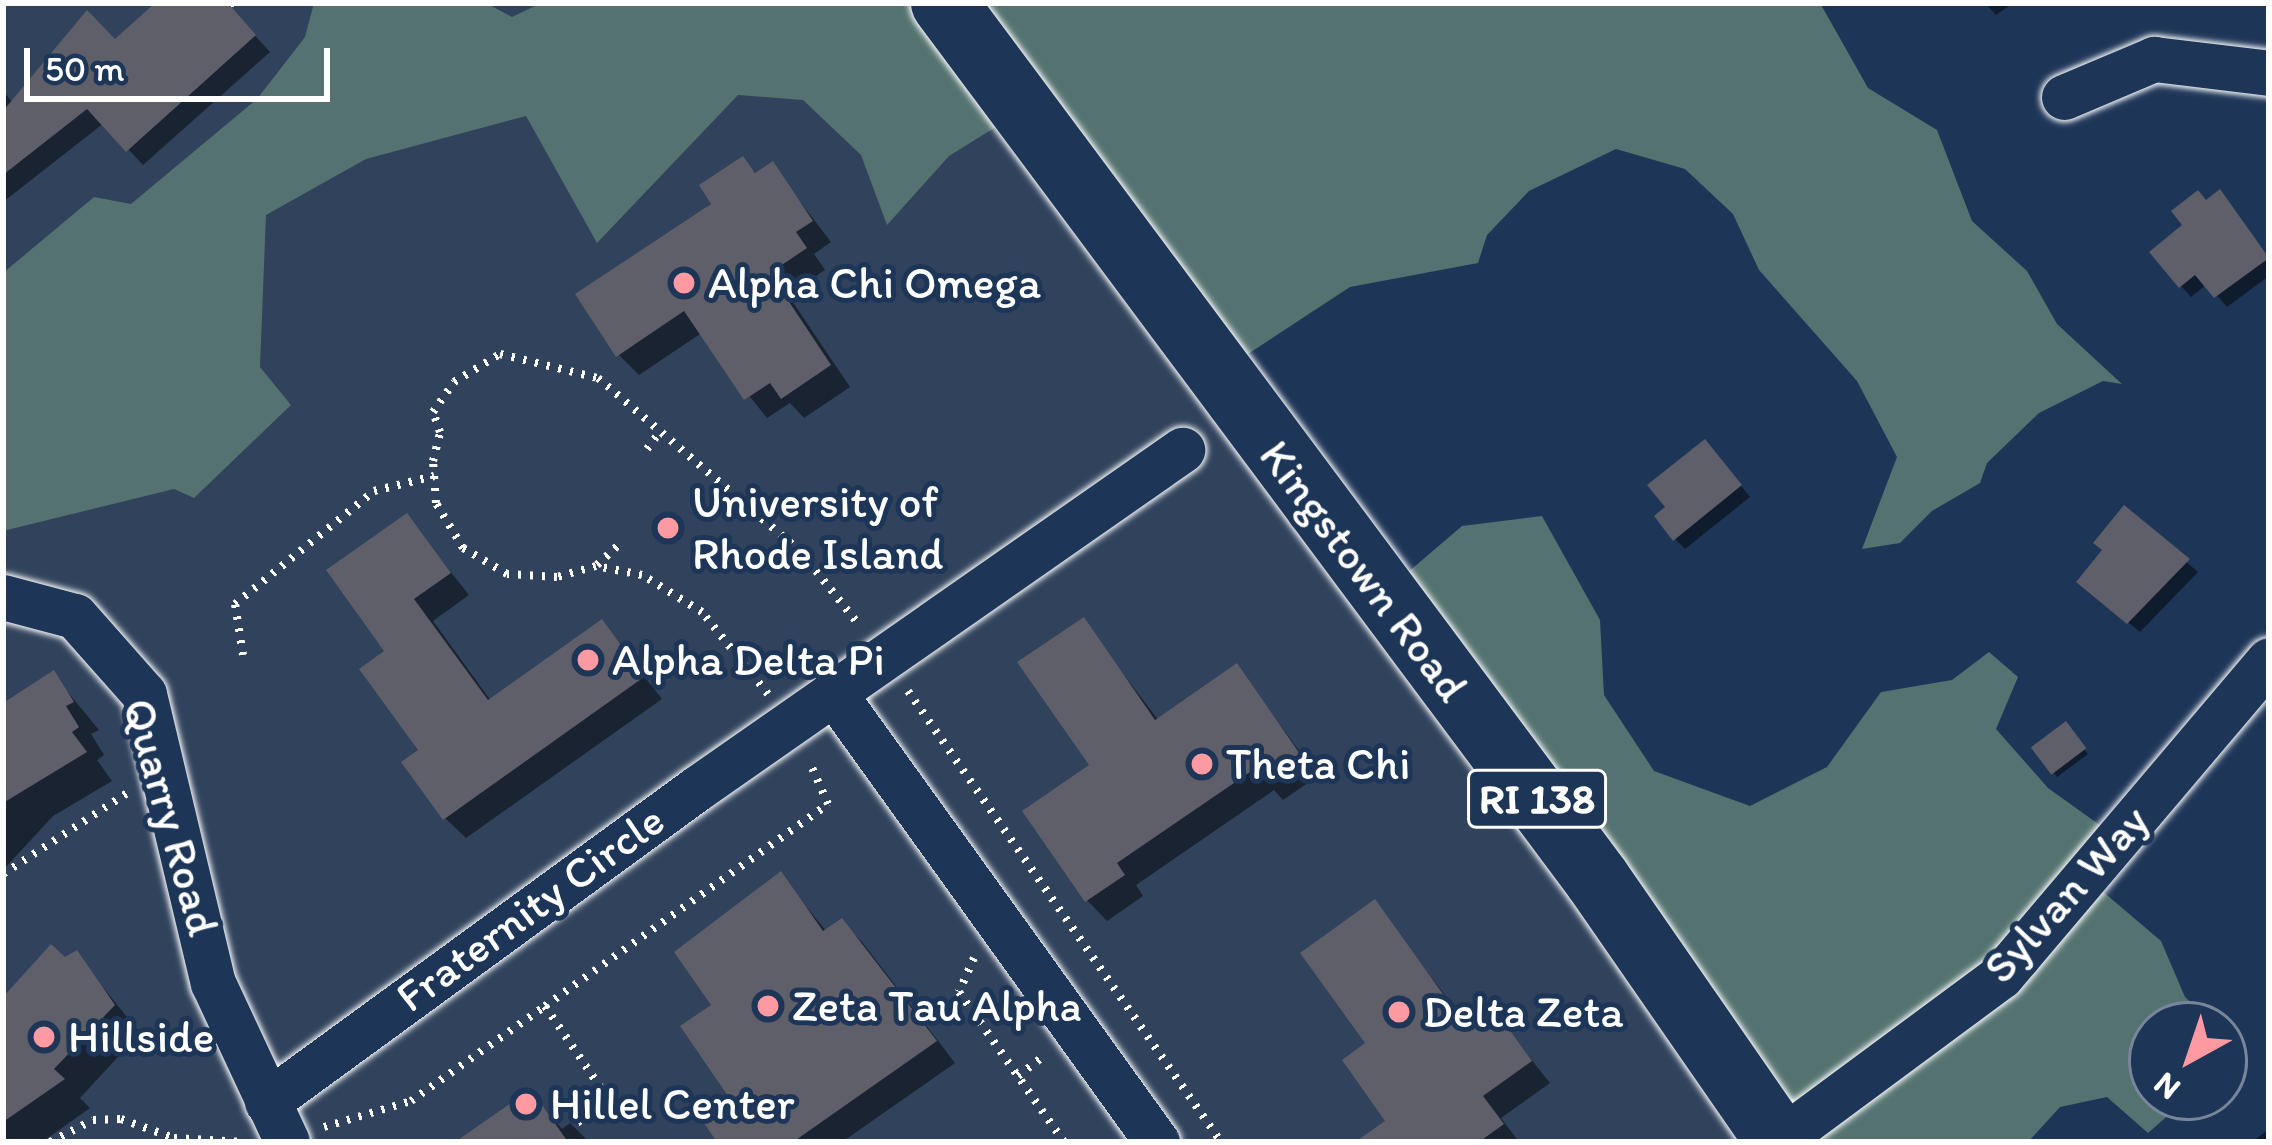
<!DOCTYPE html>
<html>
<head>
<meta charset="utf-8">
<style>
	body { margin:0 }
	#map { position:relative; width:2272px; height:1145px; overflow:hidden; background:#1d3557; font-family:Itim,sans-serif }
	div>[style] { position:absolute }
	.built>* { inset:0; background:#30425c }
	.green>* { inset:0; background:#537270 }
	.shadow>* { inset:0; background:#0007 }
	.building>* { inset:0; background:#5e5f68; transform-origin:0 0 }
	.path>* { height:8px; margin-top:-4px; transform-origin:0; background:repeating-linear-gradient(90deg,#fff 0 3px,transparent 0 12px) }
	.roads { filter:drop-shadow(0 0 3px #fff) drop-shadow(0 0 3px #fff) }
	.minor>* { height:45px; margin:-22.5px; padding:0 22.5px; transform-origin:22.5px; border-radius:22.5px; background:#1d3557 }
	.primary>* { height:66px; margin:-33px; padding:0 33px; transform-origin:33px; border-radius:33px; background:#1d3557 }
	.dots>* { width:33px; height:33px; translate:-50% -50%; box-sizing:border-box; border:6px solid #1d3557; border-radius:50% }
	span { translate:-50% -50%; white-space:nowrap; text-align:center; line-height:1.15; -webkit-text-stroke:10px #1d3557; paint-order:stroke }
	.shield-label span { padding:3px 9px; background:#1d3557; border:3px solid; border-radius:9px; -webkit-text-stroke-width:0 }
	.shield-label { font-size:42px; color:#fff; font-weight:700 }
	.poi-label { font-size:45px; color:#fff }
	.left { translate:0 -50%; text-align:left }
	.street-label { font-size:45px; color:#fff }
	.frame { position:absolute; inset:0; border:6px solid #fff; pointer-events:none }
	.north { position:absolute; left:2128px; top:1001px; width:120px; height:120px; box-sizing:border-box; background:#1d3557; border:3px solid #77869a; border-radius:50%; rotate:220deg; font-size:33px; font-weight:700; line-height:48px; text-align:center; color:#fff }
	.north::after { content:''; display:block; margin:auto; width:42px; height:54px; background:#ff9aa2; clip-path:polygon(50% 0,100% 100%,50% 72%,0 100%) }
	.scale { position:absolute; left:24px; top:48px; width:306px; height:54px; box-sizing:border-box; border:6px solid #fff; border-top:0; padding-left:15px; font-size:36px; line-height:42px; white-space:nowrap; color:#fff; -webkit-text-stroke:9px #1d3557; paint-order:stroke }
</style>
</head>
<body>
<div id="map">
	<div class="built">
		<div style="clip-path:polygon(3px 3px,944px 3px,1779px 1142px,3px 1142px)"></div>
	</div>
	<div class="green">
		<div style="clip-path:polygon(314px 3px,486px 3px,512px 17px,541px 3px,1820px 3px,1868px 88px,1937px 130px,1972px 221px,2027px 271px,2057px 324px,2122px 384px,2103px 381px,2039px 413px,1987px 463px,1980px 483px,1932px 511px,1900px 543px,1862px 549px,1897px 457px,1857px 381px,1759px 270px,1733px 214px,1685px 169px,1616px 149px,1529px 191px,1487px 235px,1478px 263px,1350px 287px,1228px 367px,1033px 104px,949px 156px,887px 225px,861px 155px,803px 100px,738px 95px,597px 243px,526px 116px,366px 159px,266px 215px,260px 367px,291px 405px,194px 498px,174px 489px,3px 531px,3px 273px,94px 197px,131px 204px,257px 99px,305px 37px)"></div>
		<div style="clip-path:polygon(1542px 516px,1600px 620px,1604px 695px,1654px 771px,1750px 806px,1827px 767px,1881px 692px,1952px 680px,1989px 652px,2018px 677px,1996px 729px,2048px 788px,2122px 841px,2094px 884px,2161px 941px,2185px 997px,2216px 1025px,2152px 1025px,2152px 1097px,2189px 1097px,2148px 1133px,2107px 1097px,2060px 1107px,2028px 1142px,1792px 1142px,1393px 585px,1462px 526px)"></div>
		<div style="clip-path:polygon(2224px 1032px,2248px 1066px,2224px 1085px)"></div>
	</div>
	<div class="shadow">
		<div style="clip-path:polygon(160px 3px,225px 3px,270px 52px,143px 165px,104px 123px,3px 202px,3px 91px,13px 103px,115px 43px)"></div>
		<div style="clip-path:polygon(1985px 3px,2013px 3px,1996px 15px)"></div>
		<div style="clip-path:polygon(742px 160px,758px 175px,772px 165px,831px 242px,814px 254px,825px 270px,788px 295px,850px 387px,804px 418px,790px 403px,767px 418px,700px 334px,639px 375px,619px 355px)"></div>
		<div style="clip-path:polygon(2207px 204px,2230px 204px,2269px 259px,2269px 276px,2227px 307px,2207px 284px,2191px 297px,2181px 286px)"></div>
		<div style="clip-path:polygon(1715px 453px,1750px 497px,1685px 549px,1675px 539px)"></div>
		<div style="clip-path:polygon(2124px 509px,2198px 572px,2140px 632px,2091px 592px)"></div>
		<div style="clip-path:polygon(407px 517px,469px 595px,433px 621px,491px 701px,602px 623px,662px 699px,466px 838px,445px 818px,388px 652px)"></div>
		<div style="clip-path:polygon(1083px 621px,1159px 721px,1237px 667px,1318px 776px,1283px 800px,1274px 790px,1136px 885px,1143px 896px,1107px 921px,1087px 900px,1093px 766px)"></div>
		<div style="clip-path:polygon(53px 674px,99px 730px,91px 734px,104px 755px,97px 760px,112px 781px,53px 816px,3px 870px,3px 707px)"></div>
		<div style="clip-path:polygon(2070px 730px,2088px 754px,2057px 777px,2053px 772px)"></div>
		<div style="clip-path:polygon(780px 875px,827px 932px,842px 922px,862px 942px,955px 1063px,842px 1142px,721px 1142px,734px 1099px,715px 1005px)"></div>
		<div style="clip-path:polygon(1375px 903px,1466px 1023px,1489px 1007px,1550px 1083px,1501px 1118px,1519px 1142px,1361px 1142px,1389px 1121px,1369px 1044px)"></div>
		<div style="clip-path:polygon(76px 954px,140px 1033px,80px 1098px,90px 1108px,42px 1142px,3px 1142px,3px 1001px)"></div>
		<div style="clip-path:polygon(531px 1093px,562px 1129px,570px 1123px,589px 1142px,470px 1142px)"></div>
		<div style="clip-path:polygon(2269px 1129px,2269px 1142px,2252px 1142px)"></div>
	</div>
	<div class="building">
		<div style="clip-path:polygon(155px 3px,228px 3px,256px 35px,126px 152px,87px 109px,3px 175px,3px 111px,87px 10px,115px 39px)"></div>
		<div style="clip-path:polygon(743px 156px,755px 173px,773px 161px,813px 221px,796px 232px,807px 248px,770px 273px,831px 365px,781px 399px,770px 383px,744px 400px,684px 311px,616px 357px,575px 294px,711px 204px,699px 185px)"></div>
		<div style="clip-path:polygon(2220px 189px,2269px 258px,2214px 298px,2195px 275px,2179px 288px,2149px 252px,2182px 225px,2171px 211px,2198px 190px,2206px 200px)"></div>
		<div style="clip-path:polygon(1705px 439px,1742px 485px,1673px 541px,1654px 516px,1665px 507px,1647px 485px)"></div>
		<div style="clip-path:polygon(2124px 505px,2190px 559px,2127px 624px,2076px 582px,2102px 550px,2093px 543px)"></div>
		<div style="clip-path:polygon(407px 513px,451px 573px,414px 599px,488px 700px,602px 619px,644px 677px,443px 820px,401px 762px,418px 750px,359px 669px,384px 651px,326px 570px)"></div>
		<div style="clip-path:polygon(1084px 617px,1155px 720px,1237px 663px,1300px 754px,1261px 781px,1253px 770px,1117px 863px,1125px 875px,1085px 902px,1022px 811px,1089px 765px,1017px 662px)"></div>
		<div style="clip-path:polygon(54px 670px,74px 702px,66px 706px,79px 727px,72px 732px,87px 752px,3px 803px,3px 703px)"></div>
		<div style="left:2066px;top:721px;width:34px;height:44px;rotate:53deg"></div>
		<div style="clip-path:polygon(781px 871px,823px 931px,842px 918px,937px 1041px,793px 1142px,717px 1142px,701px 1119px,730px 1099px,680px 1026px,711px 1005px,674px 952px)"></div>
		<div style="clip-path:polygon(1375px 899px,1463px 1022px,1490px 1003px,1532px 1061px,1483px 1096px,1504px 1124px,1479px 1142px,1355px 1142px,1385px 1121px,1342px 1060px,1365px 1043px,1300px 953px)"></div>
		<div style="clip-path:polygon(51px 944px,65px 957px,77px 950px,115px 1005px,54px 1069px,65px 1079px,3px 1122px,3px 997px)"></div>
		<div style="clip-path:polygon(531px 1089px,568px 1142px,455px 1142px)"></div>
	</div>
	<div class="path">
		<div style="left:231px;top:3px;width:9px"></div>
		<div style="left:647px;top:449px;width:20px;rotate:-53deg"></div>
		<div style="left:597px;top:565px;width:35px;rotate:-43deg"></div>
		<div style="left:243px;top:655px;width:52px;rotate:-98.9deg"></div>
		<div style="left:235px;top:604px;width:179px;rotate:-39.1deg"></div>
		<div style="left:374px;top:491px;width:62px;rotate:-14deg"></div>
		<div style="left:908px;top:691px;width:549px;rotate:55.24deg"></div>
		<div style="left:768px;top:694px;width:105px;rotate:-128.8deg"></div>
		<div style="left:702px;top:612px;width:70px;rotate:-148.3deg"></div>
		<div style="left:642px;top:575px;width:47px;rotate:-168.9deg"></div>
		<div style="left:596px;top:566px;width:41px;rotate:164.2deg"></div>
		<div style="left:557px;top:577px;width:50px;rotate:-176.6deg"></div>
		<div style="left:507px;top:574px;width:51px;rotate:-149.4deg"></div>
		<div style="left:463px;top:548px;width:52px;rotate:-121deg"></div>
		<div style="left:436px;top:503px;width:42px;rotate:-94.1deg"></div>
		<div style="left:433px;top:461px;width:30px;rotate:-76deg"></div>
		<div style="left:440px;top:432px;width:21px;rotate:-109deg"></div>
		<div style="left:433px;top:412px;width:37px;rotate:-55deg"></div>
		<div style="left:454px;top:382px;width:54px;rotate:-31.3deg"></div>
		<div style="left:500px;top:354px;width:101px;rotate:13.8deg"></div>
		<div style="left:598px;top:378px;width:267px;rotate:40.6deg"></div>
		<div style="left:801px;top:552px;width:93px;rotate:51.5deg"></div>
		<div style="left:3px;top:874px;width:150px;rotate:-33.1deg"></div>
		<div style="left:974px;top:958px;width:37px;rotate:114deg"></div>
		<div style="left:959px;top:992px;width:183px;rotate:55deg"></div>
		<div style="left:545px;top:1006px;width:348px;rotate:-35.5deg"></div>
		<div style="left:828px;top:804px;width:47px;rotate:-113.8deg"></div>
		<div style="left:1018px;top:1076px;width:34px;rotate:-38deg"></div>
		<div style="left:324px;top:1127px;width:91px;rotate:-16.6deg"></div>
		<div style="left:411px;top:1101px;width:164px;rotate:-35.3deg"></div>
		<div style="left:545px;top:1006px;width:114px;rotate:55.8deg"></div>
		<div style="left:609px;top:1100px;width:43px;rotate:144.5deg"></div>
		<div style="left:50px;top:1142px;width:48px;rotate:-27.1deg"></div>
		<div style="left:93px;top:1120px;width:28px;rotate:-2deg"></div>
		<div style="left:121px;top:1119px;width:56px;rotate:19.7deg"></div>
		<div style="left:174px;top:1138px;width:69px;rotate:3.3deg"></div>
	</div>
	<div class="roads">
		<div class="minor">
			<div style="left:2064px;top:97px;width:98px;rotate:-22.9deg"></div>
			<div style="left:2154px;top:59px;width:116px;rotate:6.9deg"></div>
			<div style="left:3px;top:597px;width:74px;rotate:14.8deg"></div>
			<div style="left:75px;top:616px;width:104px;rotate:48.5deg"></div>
			<div style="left:144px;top:694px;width:297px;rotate:76.6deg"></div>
			<div style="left:213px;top:983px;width:175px;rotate:65deg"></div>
			<div style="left:833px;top:692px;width:555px;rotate:54.25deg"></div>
			<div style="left:267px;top:1102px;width:531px;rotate:-36.11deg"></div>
			<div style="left:696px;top:789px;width:593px;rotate:-34.9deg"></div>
			<div style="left:1778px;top:1141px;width:277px;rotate:-36.5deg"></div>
			<div style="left:2001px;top:976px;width:414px;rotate:-49.7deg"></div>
		</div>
		<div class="primary">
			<div style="left:944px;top:3px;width:1093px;rotate:53.3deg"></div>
			<div style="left:1597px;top:879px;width:320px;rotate:55.3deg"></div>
		</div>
	</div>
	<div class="dots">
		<div style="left:684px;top:283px;background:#ff9aa2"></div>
		<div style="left:668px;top:528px;background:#ff9aa2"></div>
		<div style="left:588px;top:660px;background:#ff9aa2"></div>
		<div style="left:1202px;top:764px;background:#ff9aa2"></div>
		<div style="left:768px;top:1006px;background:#ff9aa2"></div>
		<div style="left:1399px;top:1012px;background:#ff9aa2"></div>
		<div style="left:44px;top:1037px;background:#ff9aa2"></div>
		<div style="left:526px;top:1104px;background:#ff9aa2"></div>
	</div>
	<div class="shield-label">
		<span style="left:1537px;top:799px">RI 138</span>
	</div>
	<div class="poi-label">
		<span class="left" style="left:708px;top:283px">Alpha Chi Omega</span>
		<span class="left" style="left:692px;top:528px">University of<br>Rhode Island</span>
		<span class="left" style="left:612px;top:660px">Alpha Delta Pi</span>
		<span class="left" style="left:1226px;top:764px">Theta Chi</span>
		<span class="left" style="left:792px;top:1006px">Zeta Tau Alpha</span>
		<span class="left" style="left:1423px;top:1012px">Delta Zeta</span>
		<span class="left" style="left:68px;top:1037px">Hillside</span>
		<span class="left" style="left:550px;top:1104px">Hillel Center</span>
	</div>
	<div class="street-label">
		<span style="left:1364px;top:571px;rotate:53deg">Kingstown Road</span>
		<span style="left:171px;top:817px;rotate:74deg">Quarry Road</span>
		<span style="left:2066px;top:894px;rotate:-48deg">Sylvan Way</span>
		<span style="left:530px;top:908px;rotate:-36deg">Fraternity Circle</span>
	</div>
	<div class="frame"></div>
	<div class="north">N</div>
	<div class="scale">50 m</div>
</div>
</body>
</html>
